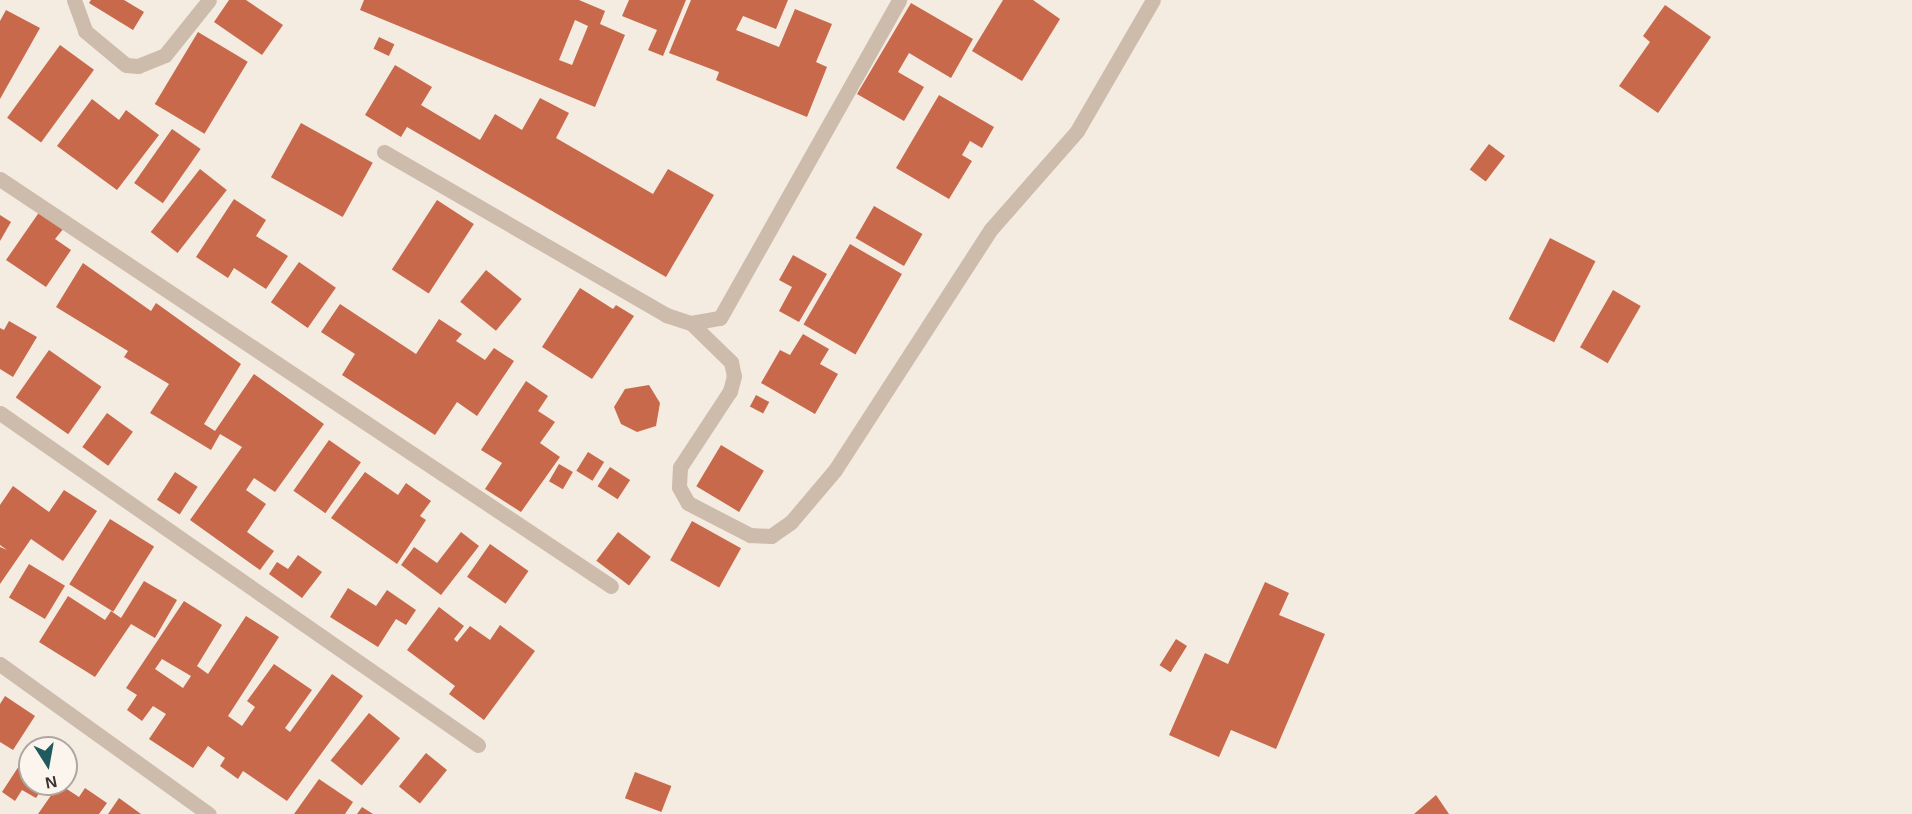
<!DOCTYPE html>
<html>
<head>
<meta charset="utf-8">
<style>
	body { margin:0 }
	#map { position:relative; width:1912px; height:814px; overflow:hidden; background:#f4ebe1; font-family:Arial,sans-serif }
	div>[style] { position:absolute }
	.building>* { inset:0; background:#c8694b; transform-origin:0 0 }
	.lane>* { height:15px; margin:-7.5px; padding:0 7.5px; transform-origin:7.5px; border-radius:7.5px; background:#cdbbac }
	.street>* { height:15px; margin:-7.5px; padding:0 7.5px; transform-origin:7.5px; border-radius:7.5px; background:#cdbbac }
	span { translate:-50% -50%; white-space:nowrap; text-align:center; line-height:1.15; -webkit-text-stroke:4.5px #fbf5ee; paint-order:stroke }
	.north { position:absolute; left:18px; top:736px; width:60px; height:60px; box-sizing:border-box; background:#fbf5ee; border:2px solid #aea6a0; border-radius:50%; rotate:169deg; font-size:16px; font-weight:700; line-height:24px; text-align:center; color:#3b302b }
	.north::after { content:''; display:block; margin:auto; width:21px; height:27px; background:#1f5a5e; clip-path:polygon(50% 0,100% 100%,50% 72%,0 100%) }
</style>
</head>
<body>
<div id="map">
	<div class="building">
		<div style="clip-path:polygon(91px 0,124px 0,144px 12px,133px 30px,89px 3px)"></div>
		<div style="clip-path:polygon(229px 0,246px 0,283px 25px,262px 55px,214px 22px)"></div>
		<div style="clip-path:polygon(evenodd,364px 0,579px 0,605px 11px,600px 24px,625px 35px,595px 107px,360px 10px,364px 0,575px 20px,588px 26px,572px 65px,559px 60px,575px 20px)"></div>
		<div style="clip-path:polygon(629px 0,686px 0,663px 56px,648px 50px,657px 30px,622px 16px)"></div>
		<div style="clip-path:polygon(691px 0,788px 0,776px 29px,743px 16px,736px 30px,779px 47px,795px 9px,832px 24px,816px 62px,827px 67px,807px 117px,716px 80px,719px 72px,669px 53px)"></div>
		<div style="clip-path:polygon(1003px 0,1033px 0,1060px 19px,1022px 81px,972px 51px)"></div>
		<div style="clip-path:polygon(911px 3px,973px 39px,951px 78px,909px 53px,898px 72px,924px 87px,904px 121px,857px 94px)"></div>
		<div style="clip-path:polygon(1665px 5px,1711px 37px,1658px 113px,1619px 86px,1650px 42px,1643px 36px)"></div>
		<div style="clip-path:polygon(6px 10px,40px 28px,0 99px,0 21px)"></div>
		<div style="left:198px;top:32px;width:58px;height:84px;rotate:31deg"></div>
		<div style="left:379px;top:37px;width:17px;height:13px;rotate:25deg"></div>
		<div style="left:60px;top:45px;width:42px;height:90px;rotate:36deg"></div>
		<div style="clip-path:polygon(395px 65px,432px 87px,421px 105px,480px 140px,495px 114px,522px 130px,540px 98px,569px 113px,556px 138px,653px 194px,668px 169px,714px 195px,666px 277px,407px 127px,401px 137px,365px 115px)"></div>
		<div style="clip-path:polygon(939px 95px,994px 127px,982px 148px,970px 141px,962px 155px,972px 161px,949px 199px,896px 168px)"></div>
		<div style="clip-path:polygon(92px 99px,119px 120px,126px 110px,159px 135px,117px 190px,57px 146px)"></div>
		<div style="left:301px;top:123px;width:82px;height:62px;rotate:29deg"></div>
		<div style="left:172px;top:129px;width:35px;height:66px;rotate:35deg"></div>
		<div style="left:1489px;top:144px;width:20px;height:32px;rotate:37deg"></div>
		<div style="left:200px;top:169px;width:34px;height:80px;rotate:38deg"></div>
		<div style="clip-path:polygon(234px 199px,266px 220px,256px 236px,288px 256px,266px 289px,234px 268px,228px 278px,196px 257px)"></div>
		<div style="left:437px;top:200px;width:44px;height:83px;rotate:33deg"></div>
		<div style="left:874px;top:206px;width:56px;height:37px;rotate:30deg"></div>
		<div style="clip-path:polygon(40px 211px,64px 228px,55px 239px,71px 250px,46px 287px,6px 260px)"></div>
		<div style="clip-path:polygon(0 215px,11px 222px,0 241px)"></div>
		<div style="left:1550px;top:238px;width:51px;height:91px;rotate:27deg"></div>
		<div style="left:850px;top:244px;width:60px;height:93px;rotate:30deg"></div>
		<div style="clip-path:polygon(793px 255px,827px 274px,799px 322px,779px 311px,792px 287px,779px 280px)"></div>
		<div style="left:299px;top:262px;width:45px;height:49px;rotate:35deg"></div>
		<div style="clip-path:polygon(83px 263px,151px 311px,156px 303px,241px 364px,204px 424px,215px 431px,254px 374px,324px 424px,275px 492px,254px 478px,246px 490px,266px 504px,247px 532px,274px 551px,260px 570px,190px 520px,242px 447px,220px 434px,211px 450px,150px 413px,169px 384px,124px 357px,128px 351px,56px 307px)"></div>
		<div style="left:486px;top:270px;width:46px;height:41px;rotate:39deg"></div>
		<div style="clip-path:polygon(580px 288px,613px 309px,616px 305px,634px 316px,592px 379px,542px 347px)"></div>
		<div style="left:1613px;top:290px;width:32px;height:66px;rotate:30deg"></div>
		<div style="clip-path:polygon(340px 304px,416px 354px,439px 319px,462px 334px,456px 341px,485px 360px,494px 348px,514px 361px,477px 416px,457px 402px,435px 435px,342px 375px,355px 354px,321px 332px)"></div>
		<div style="clip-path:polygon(9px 321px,37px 337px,13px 377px,0 369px,0 328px,4px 330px)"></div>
		<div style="clip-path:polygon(803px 334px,829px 349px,820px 364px,838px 374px,815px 414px,761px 383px,780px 350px,790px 355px)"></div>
		<div style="left:49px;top:350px;width:64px;height:58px;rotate:35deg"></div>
		<div style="clip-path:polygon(526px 381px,548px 396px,538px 411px,555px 422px,540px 443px,560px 457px,521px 512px,485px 489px,502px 463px,481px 450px)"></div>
		<div style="clip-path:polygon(649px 385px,660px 403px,656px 426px,637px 432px,621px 424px,614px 407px,625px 389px)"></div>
		<div style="left:756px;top:395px;width:15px;height:13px;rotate:28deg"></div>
		<div style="left:107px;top:413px;width:32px;height:42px;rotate:36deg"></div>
		<div style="left:329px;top:440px;width:39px;height:62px;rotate:35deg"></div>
		<div style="left:721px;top:445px;width:50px;height:48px;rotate:31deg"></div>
		<div style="left:588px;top:452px;width:19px;height:22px;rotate:32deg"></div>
		<div style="left:559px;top:464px;width:16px;height:20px;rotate:30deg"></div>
		<div style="left:610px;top:467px;width:24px;height:23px;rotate:33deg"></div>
		<div style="left:175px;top:472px;width:27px;height:33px;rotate:33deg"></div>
		<div style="clip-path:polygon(365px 472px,398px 495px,406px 483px,431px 501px,420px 516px,426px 520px,397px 564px,331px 518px)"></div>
		<div style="clip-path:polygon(13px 486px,49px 512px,64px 490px,97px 511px,63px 561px,31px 539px,0 584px,0 547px,7px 550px,0 545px,0 505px)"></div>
		<div style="left:110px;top:519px;width:52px;height:77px;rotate:32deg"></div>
		<div style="left:692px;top:521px;width:56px;height:45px;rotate:29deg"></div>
		<div style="clip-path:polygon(461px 532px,479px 546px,441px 595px,401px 565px,414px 547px,437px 563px)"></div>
		<div style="left:618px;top:532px;width:41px;height:36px;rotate:37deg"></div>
		<div style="left:490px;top:544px;width:47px;height:40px;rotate:35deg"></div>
		<div style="clip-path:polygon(298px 555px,322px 572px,302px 598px,269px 574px,277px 562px,288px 569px)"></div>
		<div style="left:29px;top:564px;width:42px;height:39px;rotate:31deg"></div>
		<div style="clip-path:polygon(144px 581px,177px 600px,155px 638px,131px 624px,95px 677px,39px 642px,68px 596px,105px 620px,111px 611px,121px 618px)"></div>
		<div style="clip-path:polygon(1265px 582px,1289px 593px,1279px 615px,1325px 634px,1276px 749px,1231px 730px,1219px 757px,1169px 735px,1205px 653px,1228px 664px)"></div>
		<div style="clip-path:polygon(348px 588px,376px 606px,387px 590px,416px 610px,406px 625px,396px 619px,378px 647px,330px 617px)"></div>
		<div style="clip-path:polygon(evenodd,184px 601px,222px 625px,197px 666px,208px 674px,246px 616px,279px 637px,228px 716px,242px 726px,255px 707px,247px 701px,274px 664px,312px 690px,285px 728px,290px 732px,332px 674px,363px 696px,287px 801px,243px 771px,238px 779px,220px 766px,225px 758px,208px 746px,193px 768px,149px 739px,166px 714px,153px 706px,142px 721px,127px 710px,137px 695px,126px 688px,184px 601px,162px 659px,191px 676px,183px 688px,155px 669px,162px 659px)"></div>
		<div style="clip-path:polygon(439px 607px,464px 626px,454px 639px,457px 642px,470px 626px,490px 640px,500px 625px,535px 651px,484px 720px,449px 694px,455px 686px,407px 650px)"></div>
		<div style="left:1176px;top:639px;width:13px;height:31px;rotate:32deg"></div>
		<div style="clip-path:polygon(5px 696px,35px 716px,13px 750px,0 742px,0 704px)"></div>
		<div style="left:369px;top:713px;width:40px;height:61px;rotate:39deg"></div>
		<div style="clip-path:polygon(37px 738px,52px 748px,31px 748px)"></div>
		<div style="clip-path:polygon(30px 749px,30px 784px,45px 784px,36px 798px,22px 790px,15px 801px,2px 792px)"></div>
		<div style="left:426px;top:753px;width:27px;height:43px;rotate:39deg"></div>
		<div style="left:635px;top:772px;width:39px;height:28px;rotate:21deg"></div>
		<div style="clip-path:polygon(319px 779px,353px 802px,345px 814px,294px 814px)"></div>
		<div style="clip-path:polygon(59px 784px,79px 797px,85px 788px,107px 803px,99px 814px,38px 814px)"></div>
		<div style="clip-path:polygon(1436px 795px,1449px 814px,1414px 814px)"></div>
		<div style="clip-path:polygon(119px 798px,141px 814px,108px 814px)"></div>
		<div style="clip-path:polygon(362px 807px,373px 814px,357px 814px)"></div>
	</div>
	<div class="lane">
		<div style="left:750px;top:535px;width:21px;rotate:3deg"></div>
		<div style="left:771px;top:536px;width:24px;rotate:-35deg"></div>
		<div style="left:791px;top:522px;width:68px;rotate:-49.8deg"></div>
		<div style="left:835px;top:470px;width:287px;rotate:-57.1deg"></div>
		<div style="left:991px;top:229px;width:130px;rotate:-48.7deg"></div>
		<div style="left:1077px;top:131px;width:151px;rotate:-59.9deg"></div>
	</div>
	<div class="street">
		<div style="left:74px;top:0;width:33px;rotate:70deg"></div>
		<div style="left:85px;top:31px;width:53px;rotate:39.7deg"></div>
		<div style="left:126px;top:65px;width:12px;rotate:5deg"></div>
		<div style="left:138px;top:66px;width:29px;rotate:-22deg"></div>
		<div style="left:165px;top:55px;width:70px;rotate:-51.3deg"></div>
		<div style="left:384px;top:152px;width:326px;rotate:30deg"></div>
		<div style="left:666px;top:315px;width:26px;rotate:18deg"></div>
		<div style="left:691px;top:323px;width:29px;rotate:-10deg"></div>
		<div style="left:720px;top:318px;width:365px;rotate:-60.6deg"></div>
		<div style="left:0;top:179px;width:734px;rotate:33.67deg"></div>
		<div style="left:691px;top:323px;width:56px;rotate:44.3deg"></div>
		<div style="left:731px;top:362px;width:14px;rotate:78deg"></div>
		<div style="left:734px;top:376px;width:16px;rotate:105deg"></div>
		<div style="left:730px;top:391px;width:91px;rotate:123.3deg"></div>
		<div style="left:680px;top:467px;width:20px;rotate:93deg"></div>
		<div style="left:679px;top:487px;width:18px;rotate:61deg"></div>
		<div style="left:688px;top:503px;width:70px;rotate:27.3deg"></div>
		<div style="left:0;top:413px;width:582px;rotate:34.78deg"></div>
		<div style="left:0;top:664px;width:257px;rotate:35.7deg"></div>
	</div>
	<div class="north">N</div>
</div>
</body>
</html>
